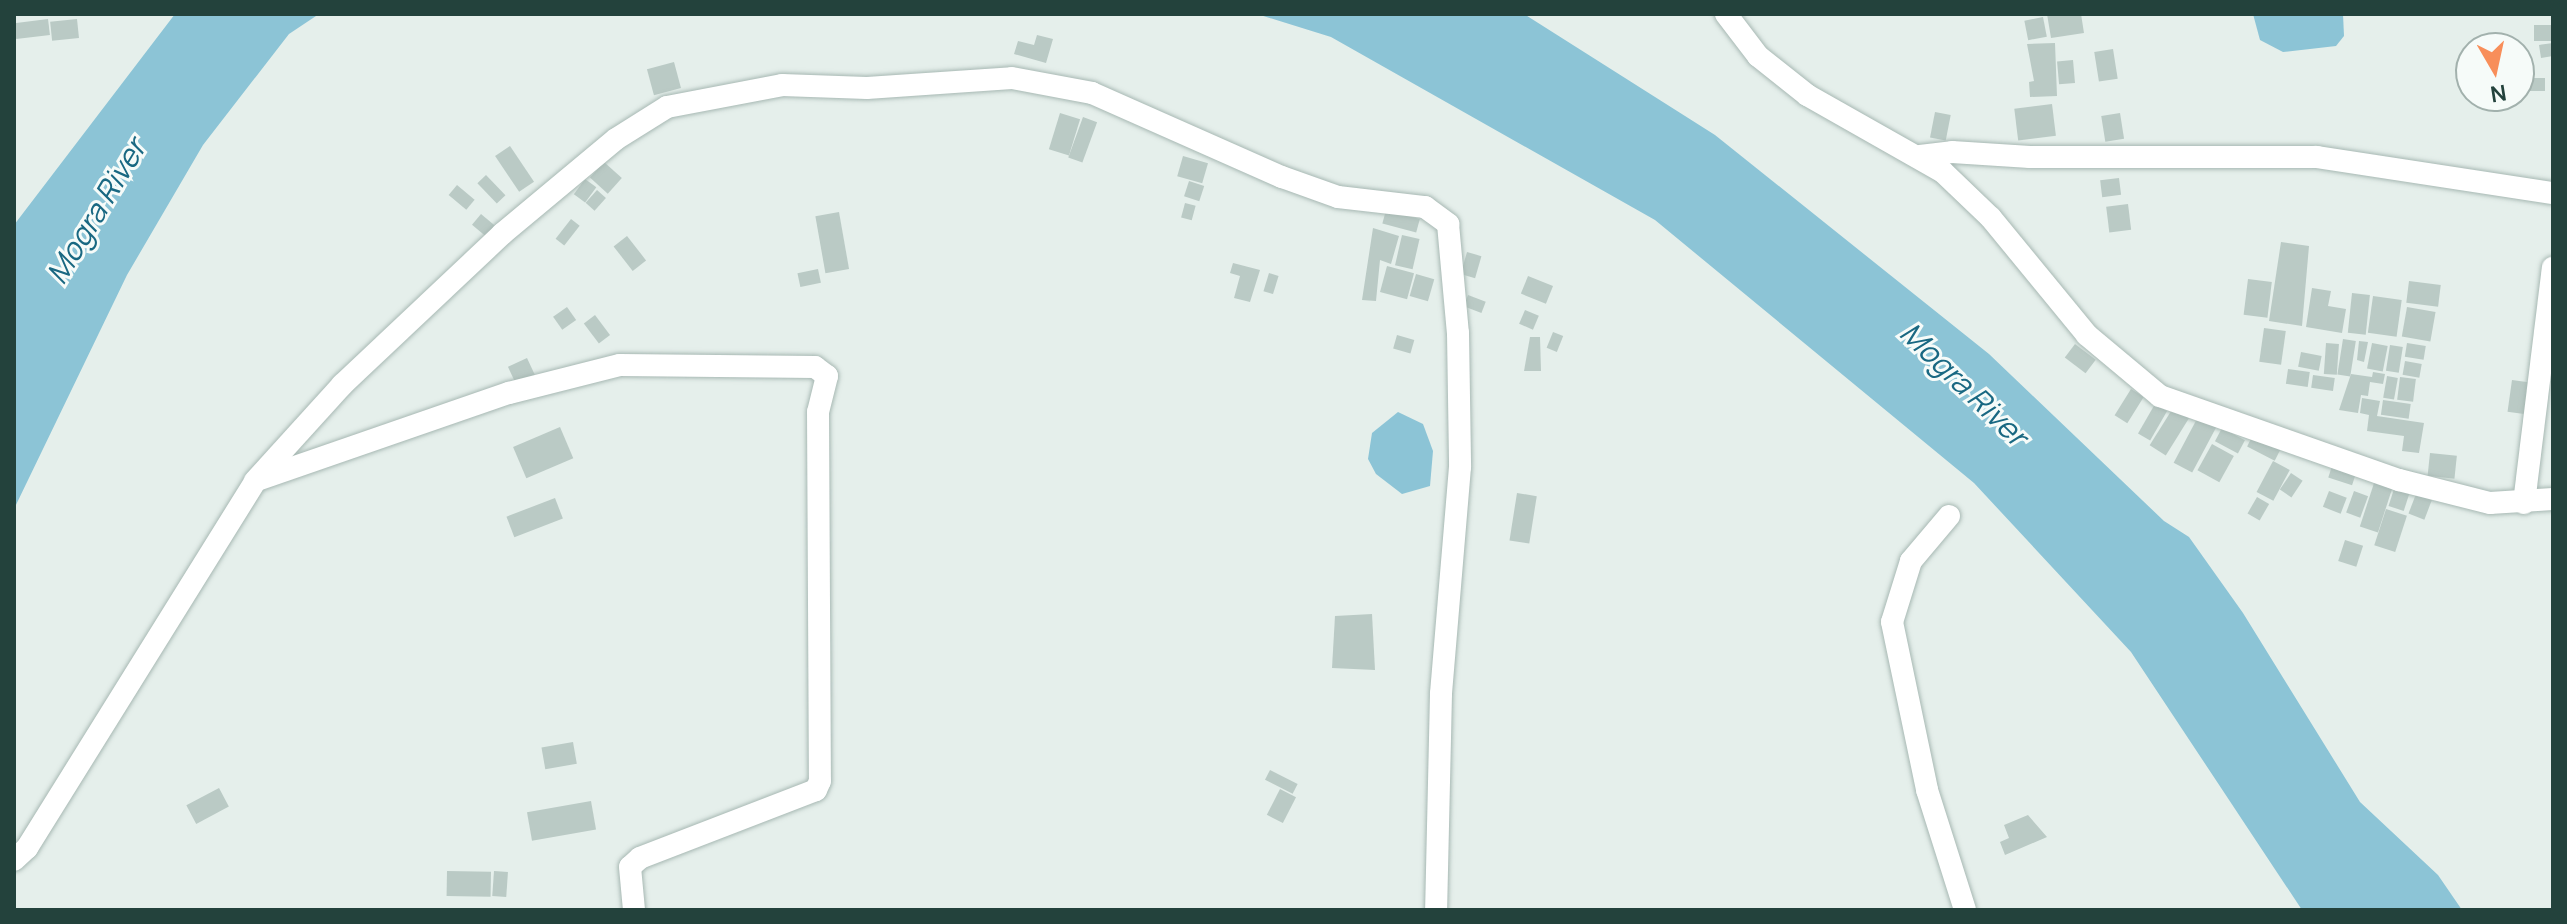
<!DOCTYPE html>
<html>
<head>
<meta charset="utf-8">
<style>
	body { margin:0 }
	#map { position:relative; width:2567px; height:924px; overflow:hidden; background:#e5efeb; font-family:Manrope,sans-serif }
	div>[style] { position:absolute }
	.water>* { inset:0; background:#8cc4d6 }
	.building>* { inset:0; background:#bacac5; transform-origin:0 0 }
	.roads { filter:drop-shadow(0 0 2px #a7b8b3) drop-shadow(0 0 2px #a7b8b3) }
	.minor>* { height:22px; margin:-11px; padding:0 11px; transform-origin:11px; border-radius:11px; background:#fff }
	span { translate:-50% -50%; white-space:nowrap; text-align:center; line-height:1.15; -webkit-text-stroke:6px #f6fbf9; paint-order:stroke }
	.water-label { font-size:30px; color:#196882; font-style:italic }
	.frame { position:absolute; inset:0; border:16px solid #23423c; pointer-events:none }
	.north { position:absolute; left:2455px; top:32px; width:80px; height:80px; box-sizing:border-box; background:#f6fbf9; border:2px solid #a2b1ad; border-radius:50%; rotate:171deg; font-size:22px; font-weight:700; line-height:32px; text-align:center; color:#23423c }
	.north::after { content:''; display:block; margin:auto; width:28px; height:36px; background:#f88e5a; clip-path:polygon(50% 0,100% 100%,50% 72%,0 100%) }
</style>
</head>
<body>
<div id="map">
	<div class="water">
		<div style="clip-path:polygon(175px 14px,319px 14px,289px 34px,203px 145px,127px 275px,14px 509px,14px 225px)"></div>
		<div style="clip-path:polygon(1257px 14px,1524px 14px,1715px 135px,1989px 354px,2164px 521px,2189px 537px,2243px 613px,2360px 802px,2438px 875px,2462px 910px,2302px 910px,2131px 652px,1974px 483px,1655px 220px,1331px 37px)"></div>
		<div style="clip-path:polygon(2253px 14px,2343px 14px,2344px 36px,2336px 46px,2283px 52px,2260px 40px)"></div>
		<div style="clip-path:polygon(1398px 412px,1423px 424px,1433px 451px,1430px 486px,1402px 494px,1376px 474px,1368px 459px,1372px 433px)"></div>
	</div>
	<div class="building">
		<div style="clip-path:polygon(2047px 14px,2081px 14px,2084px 33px,2051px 38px)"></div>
		<div style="left:2043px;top:17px;width:20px;height:19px;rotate:79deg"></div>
		<div style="left:48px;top:19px;width:16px;height:34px;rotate:83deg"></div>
		<div style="left:77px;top:19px;width:19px;height:27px;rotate:84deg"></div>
		<div style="left:2553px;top:25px;width:16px;height:19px;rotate:90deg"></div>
		<div style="clip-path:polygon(1037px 35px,1053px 39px,1046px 63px,1014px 54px,1018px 41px,1034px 45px)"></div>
		<div style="clip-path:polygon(2055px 43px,2057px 96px,2030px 97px,2029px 82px,2034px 81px,2027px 44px)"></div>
		<div style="clip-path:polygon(2553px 43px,2553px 56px,2541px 58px,2539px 45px)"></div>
		<div style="left:2113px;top:49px;width:30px;height:19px;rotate:81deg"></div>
		<div style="left:2073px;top:60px;width:23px;height:16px;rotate:85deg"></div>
		<div style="left:674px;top:62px;width:27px;height:28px;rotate:75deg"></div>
		<div style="left:2519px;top:78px;width:26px;height:13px"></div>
		<div style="left:2052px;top:104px;width:32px;height:38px;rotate:83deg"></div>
		<div style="left:1935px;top:112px;width:16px;height:26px;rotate:11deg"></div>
		<div style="left:1060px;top:113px;width:21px;height:38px;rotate:17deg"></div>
		<div style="left:2120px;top:113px;width:26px;height:19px;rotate:81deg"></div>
		<div style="left:1083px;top:117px;width:15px;height:43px;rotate:20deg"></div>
		<div style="left:510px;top:146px;width:43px;height:18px;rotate:56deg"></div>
		<div style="left:1183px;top:156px;width:26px;height:21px;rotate:16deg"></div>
		<div style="left:604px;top:162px;width:24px;height:21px;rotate:42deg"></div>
		<div style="left:486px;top:175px;width:28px;height:12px;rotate:46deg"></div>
		<div style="left:2119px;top:178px;width:17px;height:19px;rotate:83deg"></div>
		<div style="left:585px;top:179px;width:14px;height:19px;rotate:36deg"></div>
		<div style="left:1189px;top:181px;width:16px;height:16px;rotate:18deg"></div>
		<div style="left:457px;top:185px;width:23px;height:13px;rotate:40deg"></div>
		<div style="left:597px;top:190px;width:12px;height:17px;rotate:42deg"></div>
		<div style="left:1185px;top:203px;width:11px;height:15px;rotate:15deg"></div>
		<div style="left:2128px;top:204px;width:26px;height:22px;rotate:83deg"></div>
		<div style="left:1386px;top:210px;width:35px;height:14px;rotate:15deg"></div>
		<div style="left:839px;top:212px;width:58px;height:24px;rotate:80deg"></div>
		<div style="left:481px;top:214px;width:23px;height:14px;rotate:40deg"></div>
		<div style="left:571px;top:219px;width:11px;height:25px;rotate:38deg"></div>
		<div style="clip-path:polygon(1373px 228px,1399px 236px,1391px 264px,1380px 260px,1376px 301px,1362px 300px)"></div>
		<div style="left:1402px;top:235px;width:18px;height:31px;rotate:13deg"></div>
		<div style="left:627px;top:236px;width:31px;height:17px;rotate:52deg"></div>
		<div style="clip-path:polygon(2281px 242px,2309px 246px,2302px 326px,2269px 321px)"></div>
		<div style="left:1467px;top:252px;width:15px;height:23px;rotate:16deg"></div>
		<div style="clip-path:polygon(1233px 263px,1260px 270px,1250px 302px,1234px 298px,1240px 276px,1230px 273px)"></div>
		<div style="left:1387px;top:266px;width:28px;height:27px;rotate:15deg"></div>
		<div style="left:818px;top:269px;width:14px;height:21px;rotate:78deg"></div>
		<div style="left:1269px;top:273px;width:10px;height:19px;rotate:17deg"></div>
		<div style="left:1416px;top:274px;width:19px;height:23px;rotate:16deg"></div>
		<div style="left:1528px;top:276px;width:27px;height:19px;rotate:22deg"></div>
		<div style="left:2248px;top:279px;width:24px;height:36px;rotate:7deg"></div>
		<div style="left:2409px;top:281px;width:32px;height:22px;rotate:7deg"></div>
		<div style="clip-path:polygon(2312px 288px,2331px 291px,2328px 306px,2346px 309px,2342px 333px,2306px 327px)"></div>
		<div style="left:2352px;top:293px;width:18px;height:40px;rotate:6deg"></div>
		<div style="left:1468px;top:295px;width:19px;height:12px;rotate:21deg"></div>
		<div style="left:2373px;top:296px;width:29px;height:37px;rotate:8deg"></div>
		<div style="left:567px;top:307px;width:16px;height:17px;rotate:55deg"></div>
		<div style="left:2407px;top:307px;width:29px;height:30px;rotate:10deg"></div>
		<div style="left:1525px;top:310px;width:15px;height:15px;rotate:23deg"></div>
		<div style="left:595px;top:315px;width:25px;height:14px;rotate:53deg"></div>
		<div style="left:2264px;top:328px;width:22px;height:34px;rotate:8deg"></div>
		<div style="left:1553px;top:332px;width:11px;height:17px;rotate:22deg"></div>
		<div style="left:1397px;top:335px;width:18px;height:14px;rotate:16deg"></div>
		<div style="clip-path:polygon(1530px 337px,1540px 337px,1541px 371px,1524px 371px)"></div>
		<div style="left:2343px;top:339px;width:13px;height:36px;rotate:9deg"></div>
		<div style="clip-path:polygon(2359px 341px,2368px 342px,2364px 362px,2357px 360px)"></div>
		<div style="left:2326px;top:343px;width:13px;height:31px;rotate:4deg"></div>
		<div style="left:2372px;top:343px;width:16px;height:26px;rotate:11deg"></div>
		<div style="left:2407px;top:343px;width:19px;height:14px;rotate:9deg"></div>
		<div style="left:2075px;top:344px;width:26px;height:17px;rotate:37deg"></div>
		<div style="left:2390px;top:345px;width:13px;height:26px;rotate:9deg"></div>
		<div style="left:2301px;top:352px;width:21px;height:15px;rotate:11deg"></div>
		<div style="left:527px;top:358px;width:19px;height:21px;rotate:65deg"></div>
		<div style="left:2405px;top:361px;width:17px;height:14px;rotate:10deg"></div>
		<div style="left:2288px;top:369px;width:22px;height:15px;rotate:8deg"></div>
		<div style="clip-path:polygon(2373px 372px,2385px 374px,2383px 384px,2370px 382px,2368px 396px,2361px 395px,2358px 413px,2339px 410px,2351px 374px,2372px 377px)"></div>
		<div style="left:2313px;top:375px;width:22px;height:13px;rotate:8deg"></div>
		<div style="left:2387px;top:376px;width:11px;height:22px;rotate:10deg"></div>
		<div style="left:2400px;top:377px;width:16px;height:23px;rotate:7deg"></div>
		<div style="left:2512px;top:380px;width:22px;height:32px;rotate:8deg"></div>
		<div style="left:2131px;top:389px;width:15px;height:31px;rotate:32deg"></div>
		<div style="clip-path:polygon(2362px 398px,2380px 401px,2377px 416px,2424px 423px,2419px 453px,2402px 451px,2404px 436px,2367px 431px,2369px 415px,2360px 413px)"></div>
		<div style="left:2383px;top:400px;width:28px;height:15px;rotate:8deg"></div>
		<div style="left:2155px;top:404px;width:14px;height:34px;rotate:30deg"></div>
		<div style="left:2173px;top:408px;width:19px;height:44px;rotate:32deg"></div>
		<div style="left:2199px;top:415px;width:21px;height:54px;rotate:28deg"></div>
		<div style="left:560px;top:427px;width:34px;height:51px;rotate:67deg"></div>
		<div style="left:2222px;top:428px;width:26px;height:15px;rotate:28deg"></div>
		<div style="left:2253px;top:435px;width:31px;height:13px;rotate:27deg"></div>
		<div style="left:2212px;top:444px;width:25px;height:30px;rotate:29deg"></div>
		<div style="left:2430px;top:453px;width:27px;height:23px;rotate:6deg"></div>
		<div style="left:2273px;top:461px;width:19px;height:35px;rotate:28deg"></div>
		<div style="left:2332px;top:466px;width:25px;height:12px;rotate:18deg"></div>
		<div style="left:2291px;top:473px;width:14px;height:20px;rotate:34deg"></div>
		<div style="left:2375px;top:480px;width:19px;height:49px;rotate:18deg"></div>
		<div style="left:2395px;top:486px;width:16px;height:21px;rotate:18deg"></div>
		<div style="left:2329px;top:491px;width:19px;height:17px;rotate:21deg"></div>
		<div style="left:2354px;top:491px;width:15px;height:23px;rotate:20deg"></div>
		<div style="left:1517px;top:493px;width:20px;height:48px;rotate:9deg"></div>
		<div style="left:2416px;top:494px;width:17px;height:21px;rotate:21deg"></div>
		<div style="left:2257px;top:497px;width:14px;height:19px;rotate:30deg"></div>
		<div style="left:555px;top:498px;width:22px;height:52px;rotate:69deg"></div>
		<div style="left:2386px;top:509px;width:22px;height:38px;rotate:18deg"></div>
		<div style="left:2345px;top:540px;width:19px;height:22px;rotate:18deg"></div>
		<div style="clip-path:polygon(1372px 614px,1375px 670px,1332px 668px,1335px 616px)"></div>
		<div style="left:573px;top:742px;width:22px;height:32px;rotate:80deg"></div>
		<div style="left:1270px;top:770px;width:31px;height:11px;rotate:27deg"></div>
		<div style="left:219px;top:788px;width:21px;height:37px;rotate:62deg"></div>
		<div style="left:1280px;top:789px;width:18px;height:29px;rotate:27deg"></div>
		<div style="left:591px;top:801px;width:29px;height:65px;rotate:80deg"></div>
		<div style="clip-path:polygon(2028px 815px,2047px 837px,2005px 855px,2000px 842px,2009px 838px,2004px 825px)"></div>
		<div style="left:447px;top:871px;width:44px;height:25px;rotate:1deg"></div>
		<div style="left:494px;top:871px;width:14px;height:25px;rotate:4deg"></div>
	</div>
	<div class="roads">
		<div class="minor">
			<div style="left:1726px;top:14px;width:53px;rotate:52.7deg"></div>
			<div style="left:1758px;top:56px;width:63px;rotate:38.5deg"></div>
			<div style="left:1807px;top:95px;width:156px;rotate:29.5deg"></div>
			<div style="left:1943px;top:172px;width:66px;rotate:43.8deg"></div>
			<div style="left:1991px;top:218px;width:151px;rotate:50.6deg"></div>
			<div style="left:2087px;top:335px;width:95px;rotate:39.9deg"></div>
			<div style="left:2160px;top:396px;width:253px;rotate:19.4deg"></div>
			<div style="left:2399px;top:480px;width:94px;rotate:14.2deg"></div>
			<div style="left:2490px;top:503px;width:63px;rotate:-3.6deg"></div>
			<div style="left:1920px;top:156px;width:32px;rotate:-7deg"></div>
			<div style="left:1952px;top:152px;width:78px;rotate:3.7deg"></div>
			<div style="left:2030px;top:157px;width:287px"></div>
			<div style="left:2317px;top:157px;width:239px;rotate:8.7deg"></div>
			<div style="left:260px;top:479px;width:263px;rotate:-19.1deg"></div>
			<div style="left:509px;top:393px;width:114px;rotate:-14.2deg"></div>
			<div style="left:620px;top:365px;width:195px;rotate:0.6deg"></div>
			<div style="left:815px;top:367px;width:15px;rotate:37deg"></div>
			<div style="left:827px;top:376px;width:37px;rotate:104deg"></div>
			<div style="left:818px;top:412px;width:369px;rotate:89.7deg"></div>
			<div style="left:820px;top:781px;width:10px;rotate:114deg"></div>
			<div style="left:816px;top:790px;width:189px;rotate:158.9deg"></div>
			<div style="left:640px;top:858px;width:13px;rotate:138deg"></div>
			<div style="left:630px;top:867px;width:43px;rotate:84.7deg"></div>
			<div style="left:2524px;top:503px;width:237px;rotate:-83deg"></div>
			<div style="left:1949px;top:516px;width:59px;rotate:130.2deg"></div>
			<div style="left:1911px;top:561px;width:64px;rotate:107.3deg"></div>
			<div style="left:1892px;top:622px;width:172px;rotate:78.2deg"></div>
			<div style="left:1927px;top:790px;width:126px;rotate:72.4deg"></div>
			<div style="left:14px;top:860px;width:18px;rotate:-43deg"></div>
			<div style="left:27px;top:848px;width:432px;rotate:-58.1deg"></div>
			<div style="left:255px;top:481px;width:130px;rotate:-47.8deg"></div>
			<div style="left:342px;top:385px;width:220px;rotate:-43.3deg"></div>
			<div style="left:502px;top:234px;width:148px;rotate:-39.8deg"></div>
			<div style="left:616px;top:139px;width:60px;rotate:-32.1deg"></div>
			<div style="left:667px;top:107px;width:117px;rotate:-10.8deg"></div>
			<div style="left:782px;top:85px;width:85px;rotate:2deg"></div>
			<div style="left:867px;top:88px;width:145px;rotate:-3.9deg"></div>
			<div style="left:1012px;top:78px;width:81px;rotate:10.6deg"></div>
			<div style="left:1092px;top:93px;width:208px;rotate:23.9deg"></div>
			<div style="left:1282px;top:177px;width:59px;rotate:19.7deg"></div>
			<div style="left:1338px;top:197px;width:88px;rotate:6.6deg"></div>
			<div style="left:1425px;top:207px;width:29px;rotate:36deg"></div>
			<div style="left:1448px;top:224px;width:109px;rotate:84.8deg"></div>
			<div style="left:1458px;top:333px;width:134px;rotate:89.1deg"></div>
			<div style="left:1460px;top:467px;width:228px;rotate:94.8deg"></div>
			<div style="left:1441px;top:694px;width:216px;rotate:91.3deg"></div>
		</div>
	</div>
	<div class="water-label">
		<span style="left:96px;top:211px;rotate:-59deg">Mogra River</span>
		<span style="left:1964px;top:384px;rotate:44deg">Mogra River</span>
	</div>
	<div class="frame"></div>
	<div class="north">N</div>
</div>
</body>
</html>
